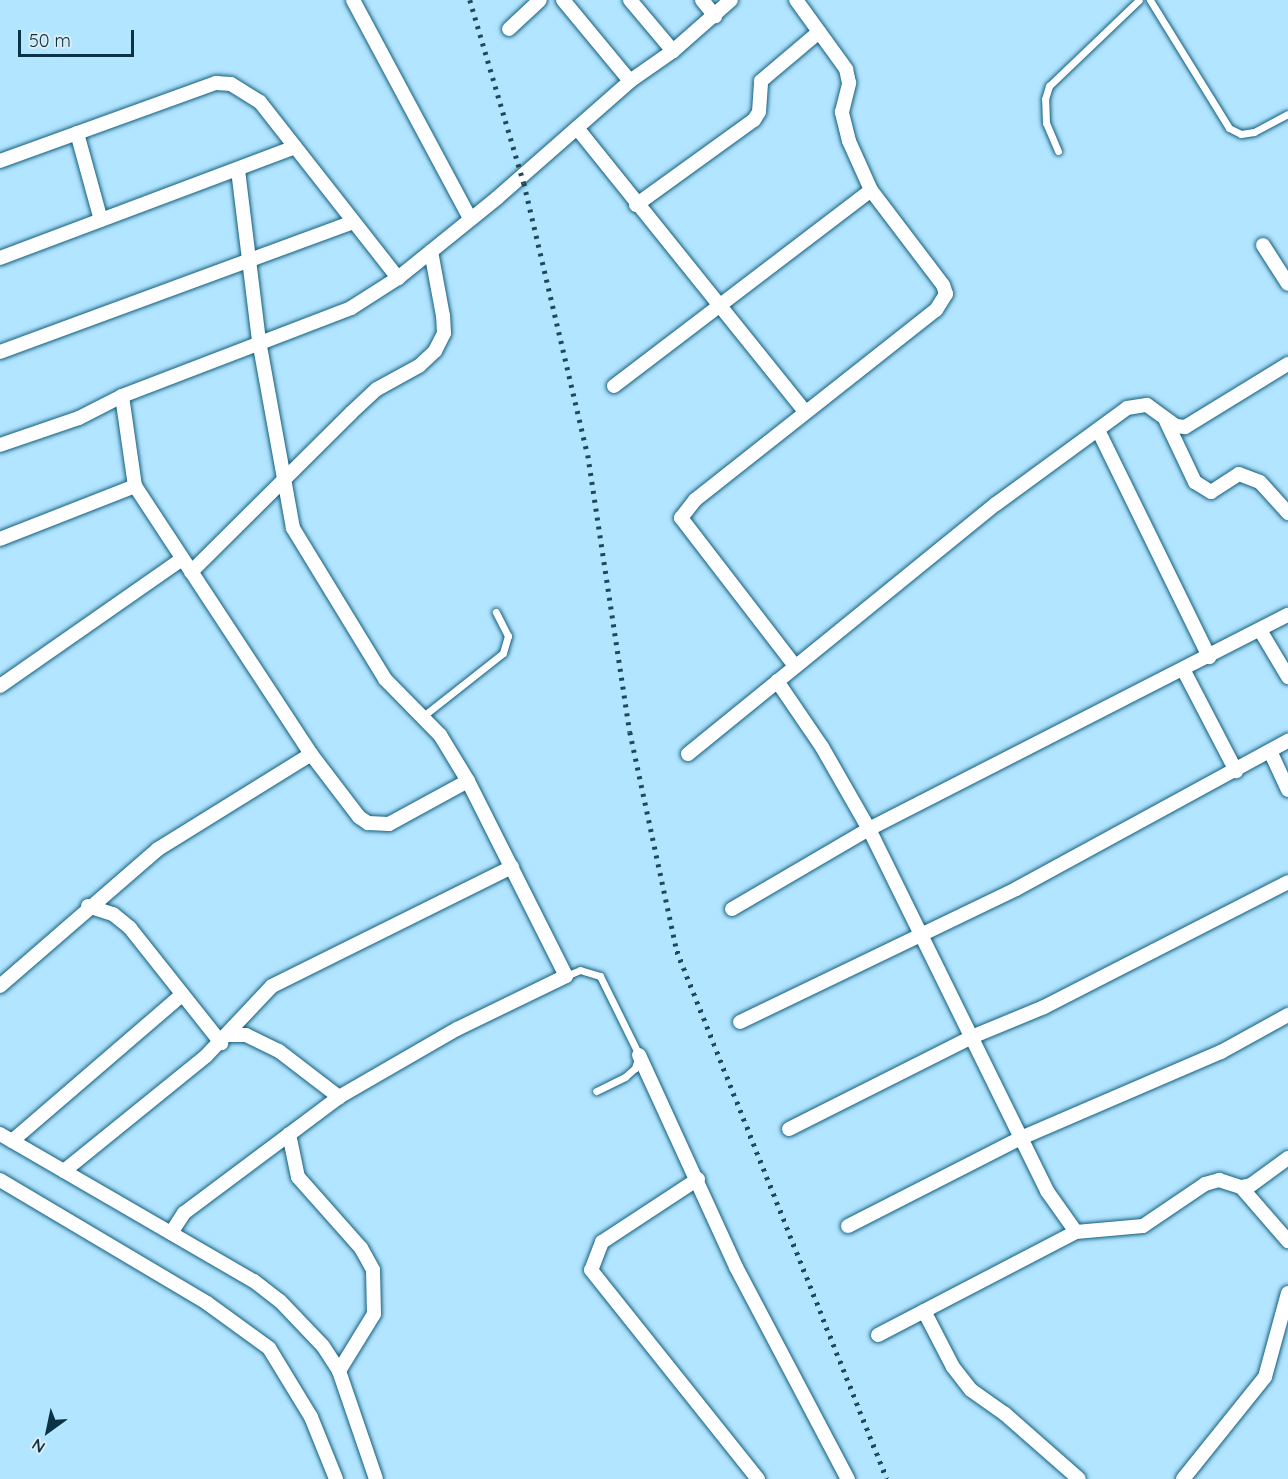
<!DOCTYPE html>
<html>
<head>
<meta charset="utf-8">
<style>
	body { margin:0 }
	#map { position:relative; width:1288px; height:1479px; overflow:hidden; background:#b2e5ff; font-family:Quicksand,sans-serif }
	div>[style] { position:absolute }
	.roads { filter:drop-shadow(0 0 2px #135f7e) drop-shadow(0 0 2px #135f7e) }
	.service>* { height:7px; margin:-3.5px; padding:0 3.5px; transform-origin:3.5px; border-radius:3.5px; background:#fff }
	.minor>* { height:14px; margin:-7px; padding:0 7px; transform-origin:7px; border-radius:7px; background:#fff }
	.rail>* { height:4.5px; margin-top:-2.25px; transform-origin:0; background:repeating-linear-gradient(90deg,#1e485b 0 3px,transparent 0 9px) }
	span { translate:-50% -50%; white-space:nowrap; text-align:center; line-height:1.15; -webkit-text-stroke:4.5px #dcecf5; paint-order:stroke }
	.north { position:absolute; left:18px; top:1401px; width:60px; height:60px; -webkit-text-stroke:4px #dcecf5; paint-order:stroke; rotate:213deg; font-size:16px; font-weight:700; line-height:24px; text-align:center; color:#0b3345 }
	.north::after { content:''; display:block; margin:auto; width:21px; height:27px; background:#0b3345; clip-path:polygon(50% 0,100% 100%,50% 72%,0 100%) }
	.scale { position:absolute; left:18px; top:30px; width:116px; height:27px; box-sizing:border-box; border:3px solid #0b3345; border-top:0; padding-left:8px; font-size:18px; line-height:21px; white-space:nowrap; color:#0b3345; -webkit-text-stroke:4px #dcecf5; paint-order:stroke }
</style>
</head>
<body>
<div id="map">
	<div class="roads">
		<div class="service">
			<div style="left:1150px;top:0;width:150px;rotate:58.3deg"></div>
			<div style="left:1229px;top:128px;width:13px;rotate:27deg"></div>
			<div style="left:1241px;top:134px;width:13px;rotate:-9deg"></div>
			<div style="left:1254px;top:132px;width:38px;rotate:-28deg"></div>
			<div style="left:1058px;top:151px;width:30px;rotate:-113deg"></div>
			<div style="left:1046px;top:123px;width:24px;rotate:-92deg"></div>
			<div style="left:1045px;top:99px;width:14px;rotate:-73deg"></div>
			<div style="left:1049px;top:86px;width:124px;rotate:-43.7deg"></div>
			<div style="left:422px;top:717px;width:103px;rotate:-38.3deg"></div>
			<div style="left:503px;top:653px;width:18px;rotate:-74deg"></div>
			<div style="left:508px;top:636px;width:27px;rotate:-117deg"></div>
			<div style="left:566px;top:976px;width:15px;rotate:-23deg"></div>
			<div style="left:580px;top:970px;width:21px;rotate:17deg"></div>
			<div style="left:600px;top:976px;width:88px;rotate:63.7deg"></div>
			<div style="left:639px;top:1055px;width:14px;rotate:107deg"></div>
			<div style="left:635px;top:1068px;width:13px;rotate:138deg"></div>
			<div style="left:625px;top:1077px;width:32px;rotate:154deg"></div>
		</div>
		<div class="minor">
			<div style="left:353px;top:0;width:247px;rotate:61.8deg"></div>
			<div style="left:563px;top:0;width:105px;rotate:50.4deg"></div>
			<div style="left:630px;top:0;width:67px;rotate:49.9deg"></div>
			<div style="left:702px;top:0;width:21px;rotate:51deg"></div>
			<div style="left:509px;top:29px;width:42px;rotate:-43.1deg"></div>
			<div style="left:577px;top:128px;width:364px;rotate:51.2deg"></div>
			<div style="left:77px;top:133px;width:90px;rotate:74.6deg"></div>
			<div style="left:0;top:161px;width:230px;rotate:-19.9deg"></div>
			<div style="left:216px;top:83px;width:15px;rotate:4deg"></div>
			<div style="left:231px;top:84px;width:34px;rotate:32deg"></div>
			<div style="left:260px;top:102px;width:224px;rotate:51.9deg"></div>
			<div style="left:636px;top:205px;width:145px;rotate:-35.8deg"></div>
			<div style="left:754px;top:120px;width:9px;rotate:-58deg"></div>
			<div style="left:759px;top:112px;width:31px;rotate:-86deg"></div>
			<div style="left:761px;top:81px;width:76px;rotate:-40.2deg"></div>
			<div style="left:1263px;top:245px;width:46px;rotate:57.3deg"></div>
			<div style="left:0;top:258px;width:315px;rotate:-20.6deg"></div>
			<div style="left:0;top:352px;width:376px;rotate:-20.2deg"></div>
			<div style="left:614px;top:386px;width:323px;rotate:-37.3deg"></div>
			<div style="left:122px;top:396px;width:91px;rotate:81.8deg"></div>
			<div style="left:135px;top:486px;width:321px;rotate:56.7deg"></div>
			<div style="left:311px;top:754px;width:79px;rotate:52.7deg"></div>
			<div style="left:359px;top:817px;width:11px;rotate:34deg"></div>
			<div style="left:368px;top:823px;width:21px;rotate:3deg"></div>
			<div style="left:389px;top:824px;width:90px;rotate:-28.6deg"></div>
			<div style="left:1166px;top:421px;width:68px;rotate:64.6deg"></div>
			<div style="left:1195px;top:482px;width:19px;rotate:32deg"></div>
			<div style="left:1211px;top:492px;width:33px;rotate:-33deg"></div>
			<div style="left:1239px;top:474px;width:22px;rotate:21deg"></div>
			<div style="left:1260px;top:482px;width:42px;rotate:47.9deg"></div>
			<div style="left:1098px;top:430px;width:253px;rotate:63.9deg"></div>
			<div style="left:0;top:445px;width:83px;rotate:-18.9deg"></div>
			<div style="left:79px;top:418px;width:48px;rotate:-27.1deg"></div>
			<div style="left:122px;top:396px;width:245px;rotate:-21deg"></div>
			<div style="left:351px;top:308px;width:56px;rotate:-32.6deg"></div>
			<div style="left:398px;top:278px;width:127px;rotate:-38.9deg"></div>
			<div style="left:497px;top:198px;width:177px;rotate:-41.3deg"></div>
			<div style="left:630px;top:81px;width:52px;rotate:-34.9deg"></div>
			<div style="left:673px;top:51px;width:77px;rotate:-41.3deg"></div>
			<div style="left:0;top:539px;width:145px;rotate:-21.4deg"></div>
			<div style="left:191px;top:572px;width:226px;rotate:-44.8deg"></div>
			<div style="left:351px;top:413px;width:35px;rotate:-43deg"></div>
			<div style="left:377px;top:389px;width:48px;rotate:-28.7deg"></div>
			<div style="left:419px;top:366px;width:22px;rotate:-43deg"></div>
			<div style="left:435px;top:351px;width:20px;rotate:-63deg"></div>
			<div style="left:444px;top:333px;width:17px;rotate:-93deg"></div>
			<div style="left:443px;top:316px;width:66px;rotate:-100.5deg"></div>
			<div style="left:1260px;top:630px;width:55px;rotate:59.2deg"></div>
			<div style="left:795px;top:666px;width:187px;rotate:-127.6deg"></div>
			<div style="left:681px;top:518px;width:23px;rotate:-52deg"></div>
			<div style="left:695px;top:500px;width:307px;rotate:-38.3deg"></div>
			<div style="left:936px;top:310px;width:19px;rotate:-58deg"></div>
			<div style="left:946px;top:294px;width:9px;rotate:-108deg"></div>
			<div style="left:943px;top:285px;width:119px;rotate:-127.2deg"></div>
			<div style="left:871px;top:190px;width:54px;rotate:-114.2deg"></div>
			<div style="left:849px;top:141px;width:30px;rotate:-104deg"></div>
			<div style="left:842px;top:112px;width:30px;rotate:-76deg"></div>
			<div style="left:849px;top:83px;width:14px;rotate:-102deg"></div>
			<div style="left:846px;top:69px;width:85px;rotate:-125.9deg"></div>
			<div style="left:1184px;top:671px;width:113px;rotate:62.5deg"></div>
			<div style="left:777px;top:681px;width:80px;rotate:55.7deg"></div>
			<div style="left:822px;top:747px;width:95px;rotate:60.2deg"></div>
			<div style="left:869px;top:829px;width:403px;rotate:63.8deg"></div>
			<div style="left:1047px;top:1191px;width:50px;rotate:54.7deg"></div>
			<div style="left:1076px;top:1232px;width:67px;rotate:-5.1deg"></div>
			<div style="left:1143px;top:1226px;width:75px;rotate:-34.1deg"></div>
			<div style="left:1205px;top:1184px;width:15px;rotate:-16deg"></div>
			<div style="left:1219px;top:1180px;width:23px;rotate:18deg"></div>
			<div style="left:1241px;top:1187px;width:10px;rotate:-11deg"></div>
			<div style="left:1251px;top:1185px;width:46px;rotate:-36.1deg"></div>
			<div style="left:0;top:686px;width:222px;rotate:-34.9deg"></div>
			<div style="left:1270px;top:751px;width:43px;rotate:65.2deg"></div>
			<div style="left:688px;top:754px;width:397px;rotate:-39.1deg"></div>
			<div style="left:996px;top:504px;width:162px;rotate:-36.2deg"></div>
			<div style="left:1127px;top:408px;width:20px;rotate:-9deg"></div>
			<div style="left:1147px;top:405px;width:36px;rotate:36deg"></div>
			<div style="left:1176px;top:426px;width:9px;rotate:6deg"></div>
			<div style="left:1185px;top:427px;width:121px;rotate:-31.5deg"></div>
			<div style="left:88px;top:906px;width:26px;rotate:18deg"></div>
			<div style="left:113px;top:914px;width:22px;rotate:39deg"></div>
			<div style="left:130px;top:928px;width:147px;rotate:51.6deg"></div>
			<div style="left:732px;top:909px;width:159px;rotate:-30.3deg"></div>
			<div style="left:869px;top:829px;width:470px;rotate:-27.1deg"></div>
			<div style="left:0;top:986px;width:209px;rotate:-40.9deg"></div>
			<div style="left:158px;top:849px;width:180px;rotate:-31.8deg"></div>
			<div style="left:740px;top:1022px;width:306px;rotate:-25.7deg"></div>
			<div style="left:1016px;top:889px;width:310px;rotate:-28.6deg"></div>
			<div style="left:228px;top:1035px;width:18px"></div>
			<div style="left:246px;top:1035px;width:37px;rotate:26deg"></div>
			<div style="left:279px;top:1051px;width:76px;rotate:37.5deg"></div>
			<div style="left:639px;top:1055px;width:233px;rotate:65.4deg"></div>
			<div style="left:736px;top:1267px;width:240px;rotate:62.2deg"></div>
			<div style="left:789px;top:1129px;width:207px;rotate:-26.7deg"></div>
			<div style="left:974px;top:1036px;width:76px;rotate:-22.5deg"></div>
			<div style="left:1044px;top:1007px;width:274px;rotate:-27.1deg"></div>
			<div style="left:0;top:1134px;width:293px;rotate:30.1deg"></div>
			<div style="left:254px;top:1281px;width:33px;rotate:38deg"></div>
			<div style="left:280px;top:1301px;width:62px;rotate:46.3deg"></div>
			<div style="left:323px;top:1346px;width:30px;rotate:57deg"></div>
			<div style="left:339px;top:1371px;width:114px;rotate:71.1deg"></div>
			<div style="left:289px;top:1134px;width:44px;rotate:78.2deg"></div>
			<div style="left:298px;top:1177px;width:95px;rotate:48.4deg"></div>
			<div style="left:361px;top:1248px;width:25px;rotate:61deg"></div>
			<div style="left:373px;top:1270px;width:44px;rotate:88.7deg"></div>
			<div style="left:374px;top:1314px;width:67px;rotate:121.6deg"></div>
			<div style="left:12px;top:1141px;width:224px;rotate:-40.7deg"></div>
			<div style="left:64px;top:1171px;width:183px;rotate:-39deg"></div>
			<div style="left:206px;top:1056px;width:96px;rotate:-46.7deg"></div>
			<div style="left:272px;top:986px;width:268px;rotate:-26.4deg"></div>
			<div style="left:698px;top:1179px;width:115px;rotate:146.7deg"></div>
			<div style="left:602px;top:1242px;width:30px;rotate:111deg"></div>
			<div style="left:591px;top:1270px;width:268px;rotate:51.4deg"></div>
			<div style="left:0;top:1180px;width:241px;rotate:30.7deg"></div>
			<div style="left:207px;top:1303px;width:77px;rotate:36deg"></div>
			<div style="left:269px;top:1348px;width:81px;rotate:58.7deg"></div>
			<div style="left:311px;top:1417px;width:67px;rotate:68deg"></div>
			<div style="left:1241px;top:1187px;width:72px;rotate:49deg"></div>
			<div style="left:848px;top:1226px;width:194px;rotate:-27deg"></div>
			<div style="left:1021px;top:1138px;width:218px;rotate:-23.3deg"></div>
			<div style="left:1221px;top:1052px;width:77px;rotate:-28.9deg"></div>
			<div style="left:171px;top:1233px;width:24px;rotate:-57deg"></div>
			<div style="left:184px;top:1213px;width:194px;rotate:-36.8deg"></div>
			<div style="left:339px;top:1097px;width:136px;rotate:-30deg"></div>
			<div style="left:457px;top:1029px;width:121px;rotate:-25.9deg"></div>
			<div style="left:566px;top:976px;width:218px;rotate:-116.7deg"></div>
			<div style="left:468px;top:781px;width:54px;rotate:-121.3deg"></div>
			<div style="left:440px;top:735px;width:78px;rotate:-134.5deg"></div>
			<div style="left:385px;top:679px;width:177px;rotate:-121.4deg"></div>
			<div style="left:293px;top:528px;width:190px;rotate:-100.3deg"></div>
			<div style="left:259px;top:341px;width:173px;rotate:-97deg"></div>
			<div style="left:924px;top:1311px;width:63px;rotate:62.6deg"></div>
			<div style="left:953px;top:1367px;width:29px;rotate:52deg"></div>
			<div style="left:971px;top:1390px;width:42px;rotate:35.2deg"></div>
			<div style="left:1005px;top:1414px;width:98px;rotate:41.3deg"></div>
			<div style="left:878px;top:1335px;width:223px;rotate:-27.5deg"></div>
			<div style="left:1183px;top:1479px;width:131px;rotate:-51.2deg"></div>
			<div style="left:1265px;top:1377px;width:87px;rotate:-74.7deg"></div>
		</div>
	</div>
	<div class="rail">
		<div style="left:470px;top:0;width:191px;rotate:73.6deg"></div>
		<div style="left:524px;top:183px;width:279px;rotate:76.8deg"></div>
		<div style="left:588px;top:455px;width:280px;rotate:81.4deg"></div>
		<div style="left:630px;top:732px;width:224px;rotate:77.9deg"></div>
		<div style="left:677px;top:951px;width:568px;rotate:68.31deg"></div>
	</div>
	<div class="north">N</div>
	<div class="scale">50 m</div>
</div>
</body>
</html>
